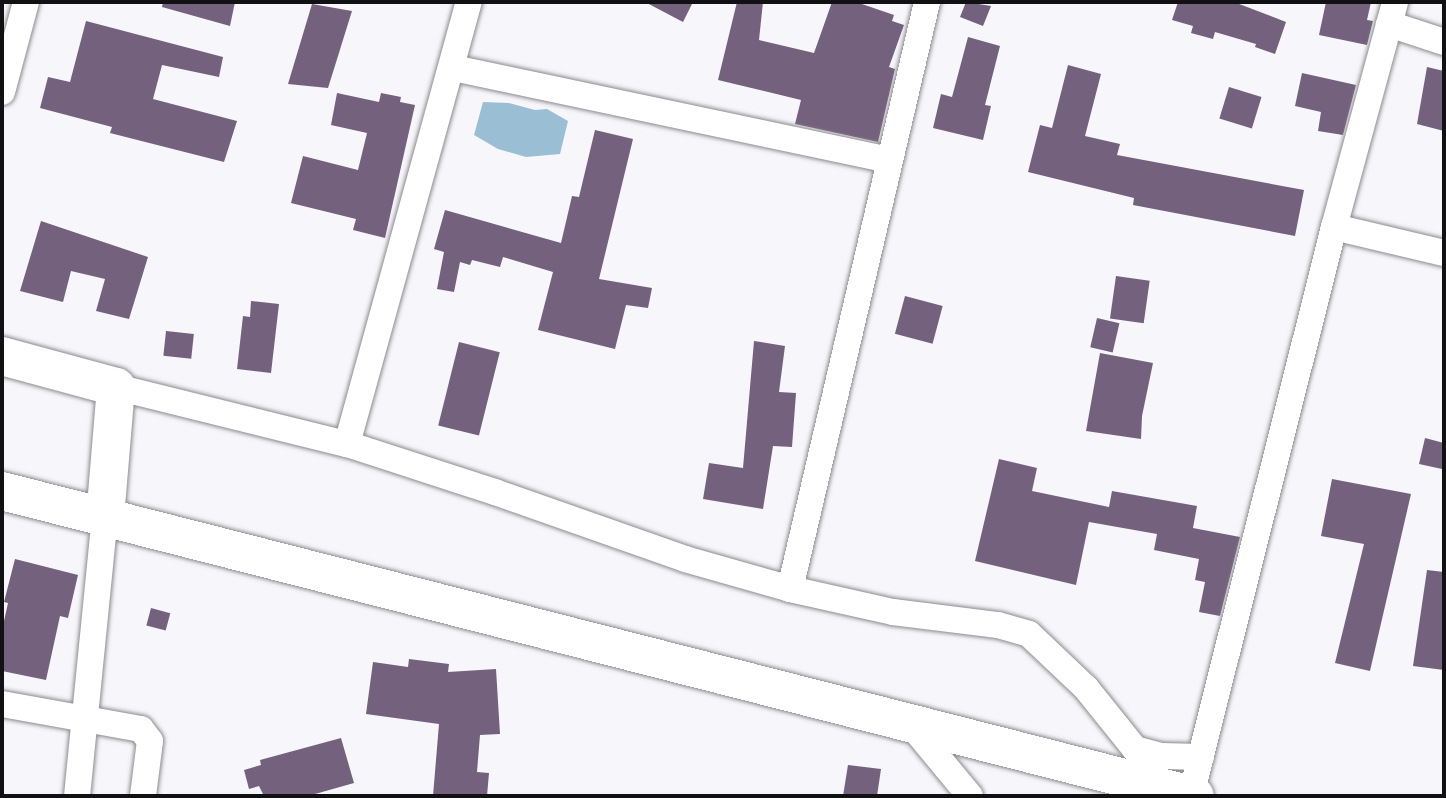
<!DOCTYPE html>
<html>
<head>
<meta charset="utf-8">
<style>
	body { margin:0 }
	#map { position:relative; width:1446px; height:798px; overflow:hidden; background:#f7f6fa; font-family:"Titillium Web",sans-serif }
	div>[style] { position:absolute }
	.water>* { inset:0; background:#9abfd4 }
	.building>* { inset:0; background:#74617d; transform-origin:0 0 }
	.roads { filter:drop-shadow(0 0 2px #8b8b8f) drop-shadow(0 0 2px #8b8b8f) }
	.street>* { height:26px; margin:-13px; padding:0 13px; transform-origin:13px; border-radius:13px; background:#fff }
	.secondary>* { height:38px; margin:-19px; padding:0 19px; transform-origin:19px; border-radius:19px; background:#fff }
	span { translate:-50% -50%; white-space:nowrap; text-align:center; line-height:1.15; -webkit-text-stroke:7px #fff; paint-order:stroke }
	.frame { position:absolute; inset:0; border:4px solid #111012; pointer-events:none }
</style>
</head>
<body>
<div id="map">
	<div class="water">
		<div style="clip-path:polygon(483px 102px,509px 103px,535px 110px,547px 109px,568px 121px,560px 154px,526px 157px,498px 149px,474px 135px)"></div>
	</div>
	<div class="building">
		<div style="clip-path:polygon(163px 2px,235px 2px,230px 26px,162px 7px)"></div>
		<div style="clip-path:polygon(645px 2px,693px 2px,683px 22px)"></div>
		<div style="clip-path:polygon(737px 2px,763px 2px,759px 40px,814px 53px,832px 2px,856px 2px,894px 15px,892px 21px,904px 25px,889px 67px,895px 69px,878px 142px,795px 124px,801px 100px,718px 80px)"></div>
		<div style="clip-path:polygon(966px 2px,991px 6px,983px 26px,960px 17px)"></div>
		<div style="clip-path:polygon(1178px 2px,1234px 2px,1286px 22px,1275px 54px,1255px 47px,1256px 44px,1215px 32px,1213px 39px,1191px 33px,1193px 26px,1172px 20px)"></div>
		<div style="clip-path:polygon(1326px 2px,1371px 2px,1367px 20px,1373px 21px,1367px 45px,1319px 35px)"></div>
		<div style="clip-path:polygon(312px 4px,352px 11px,328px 88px,288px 84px)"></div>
		<div style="clip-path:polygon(86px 21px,223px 57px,219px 77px,162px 65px,153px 99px,237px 121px,224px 162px,110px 133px,112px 127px,40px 108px,48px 77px,70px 82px)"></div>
		<div style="clip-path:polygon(968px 37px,1000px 46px,985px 105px,991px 106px,983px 140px,933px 128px,941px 94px,952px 97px)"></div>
		<div style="clip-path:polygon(1068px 65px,1101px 74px,1085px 136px,1120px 144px,1117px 155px,1304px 190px,1295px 236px,1133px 205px,1134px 198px,1028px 172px,1040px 125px,1052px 128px)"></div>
		<div style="clip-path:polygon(1427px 67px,1444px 71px,1444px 131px,1417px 124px)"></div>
		<div style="clip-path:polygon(1302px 73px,1356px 85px,1343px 135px,1318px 131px,1321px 112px,1295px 106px)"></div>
		<div style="left:1229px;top:87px;width:34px;height:33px;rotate:17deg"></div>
		<div style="clip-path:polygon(337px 93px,379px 102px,381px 93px,401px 97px,400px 102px,415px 105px,385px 238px,353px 230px,356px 219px,291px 203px,303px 156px,358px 170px,367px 133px,331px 125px)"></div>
		<div style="clip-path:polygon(595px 130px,633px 139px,599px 279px,652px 288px,648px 308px,626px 305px,615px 349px,538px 330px,553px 272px,503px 257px,500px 267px,472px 260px,470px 265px,460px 262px,454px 292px,437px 289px,444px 252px,434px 249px,445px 210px,561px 243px,572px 196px,579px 197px)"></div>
		<div style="clip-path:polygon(41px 221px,148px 257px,129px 319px,96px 311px,105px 279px,71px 271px,63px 302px,20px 291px)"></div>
		<div style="left:1116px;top:276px;width:34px;height:43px;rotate:8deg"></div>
		<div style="left:905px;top:296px;width:39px;height:39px;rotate:15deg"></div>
		<div style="clip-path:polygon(251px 301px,279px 304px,271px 373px,237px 369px,243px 316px,250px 317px)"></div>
		<div style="left:1097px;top:318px;width:23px;height:30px;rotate:13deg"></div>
		<div style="left:166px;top:331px;width:28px;height:25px;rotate:6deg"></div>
		<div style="clip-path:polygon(754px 341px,785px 346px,779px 392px,796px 393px,792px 447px,773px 446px,763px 509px,703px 499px,709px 463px,743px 468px)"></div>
		<div style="left:459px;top:342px;width:42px;height:86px;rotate:14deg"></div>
		<div style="clip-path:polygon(1100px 353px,1153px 363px,1142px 416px,1141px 439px,1086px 431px)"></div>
		<div style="clip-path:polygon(1425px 438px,1444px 443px,1442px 469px,1419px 464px)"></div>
		<div style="clip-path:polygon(999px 459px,1037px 468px,1032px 491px,1109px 507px,1112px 491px,1197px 506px,1193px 528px,1240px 537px,1220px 616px,1199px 612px,1205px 582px,1195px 580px,1199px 559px,1154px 550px,1157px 534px,1089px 522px,1076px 585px,975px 561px)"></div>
		<div style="clip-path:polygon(1332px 479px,1411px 494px,1370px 671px,1335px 663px,1364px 544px,1321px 536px)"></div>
		<div style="clip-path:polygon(15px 559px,78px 575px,68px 618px,60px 616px,46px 680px,2px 671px,2px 630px,8px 603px,4px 602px)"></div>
		<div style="clip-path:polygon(1427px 570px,1444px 572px,1444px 670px,1413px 666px)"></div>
		<div style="left:151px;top:608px;width:20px;height:18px;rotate:15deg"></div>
		<div style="clip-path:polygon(409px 659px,449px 664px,448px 672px,496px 669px,500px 734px,480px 735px,477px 772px,489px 773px,487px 796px,433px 796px,439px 724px,366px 714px,373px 662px,408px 667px)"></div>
		<div style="clip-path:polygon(341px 738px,354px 783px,308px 796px,264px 796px,259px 786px,249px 789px,244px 770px,261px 765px,260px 760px)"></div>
		<div style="clip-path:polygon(848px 765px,881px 769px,877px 796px,843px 796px)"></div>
	</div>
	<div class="roads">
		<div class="street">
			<div style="left:1389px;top:24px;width:58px;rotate:18.1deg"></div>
			<div style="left:453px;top:68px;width:445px;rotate:11.9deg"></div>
			<div style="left:2px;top:92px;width:93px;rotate:-75.1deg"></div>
			<div style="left:1334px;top:227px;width:113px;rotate:13.3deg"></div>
			<div style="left:116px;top:387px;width:238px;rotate:13.9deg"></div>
			<div style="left:347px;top:444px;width:156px;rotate:18deg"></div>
			<div style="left:495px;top:492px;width:201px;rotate:19.4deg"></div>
			<div style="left:685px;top:559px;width:109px;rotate:15.9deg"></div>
			<div style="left:790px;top:589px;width:106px;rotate:12.6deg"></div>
			<div style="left:893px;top:612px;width:106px;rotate:7.1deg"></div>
			<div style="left:998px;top:625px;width:32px;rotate:16deg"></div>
			<div style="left:1029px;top:634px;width:79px;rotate:43.5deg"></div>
			<div style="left:1086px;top:688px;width:78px;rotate:51.2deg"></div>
			<div style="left:1135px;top:749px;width:27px;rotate:15deg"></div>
			<div style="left:1161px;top:756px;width:40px;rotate:1.4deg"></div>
			<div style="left:347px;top:444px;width:459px;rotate:-74.6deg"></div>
			<div style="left:790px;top:589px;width:603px;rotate:-76.86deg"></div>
			<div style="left:2px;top:704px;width:141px;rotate:10.2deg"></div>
			<div style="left:141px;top:729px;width:15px;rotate:53deg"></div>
			<div style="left:150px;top:741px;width:55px;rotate:97.3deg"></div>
			<div style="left:912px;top:726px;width:91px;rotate:50.4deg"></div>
			<div style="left:1191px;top:795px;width:586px;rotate:-75.87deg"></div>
			<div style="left:1334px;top:227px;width:233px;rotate:-74.8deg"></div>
			<div style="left:77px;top:796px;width:280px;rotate:-84.3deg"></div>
		</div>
		<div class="secondary">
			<div style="left:2px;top:356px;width:118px;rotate:15.2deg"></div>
			<div style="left:116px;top:387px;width:130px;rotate:94.8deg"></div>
			<div style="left:2px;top:491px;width:1231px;rotate:14.34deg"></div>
		</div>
	</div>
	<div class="frame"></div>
</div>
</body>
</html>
